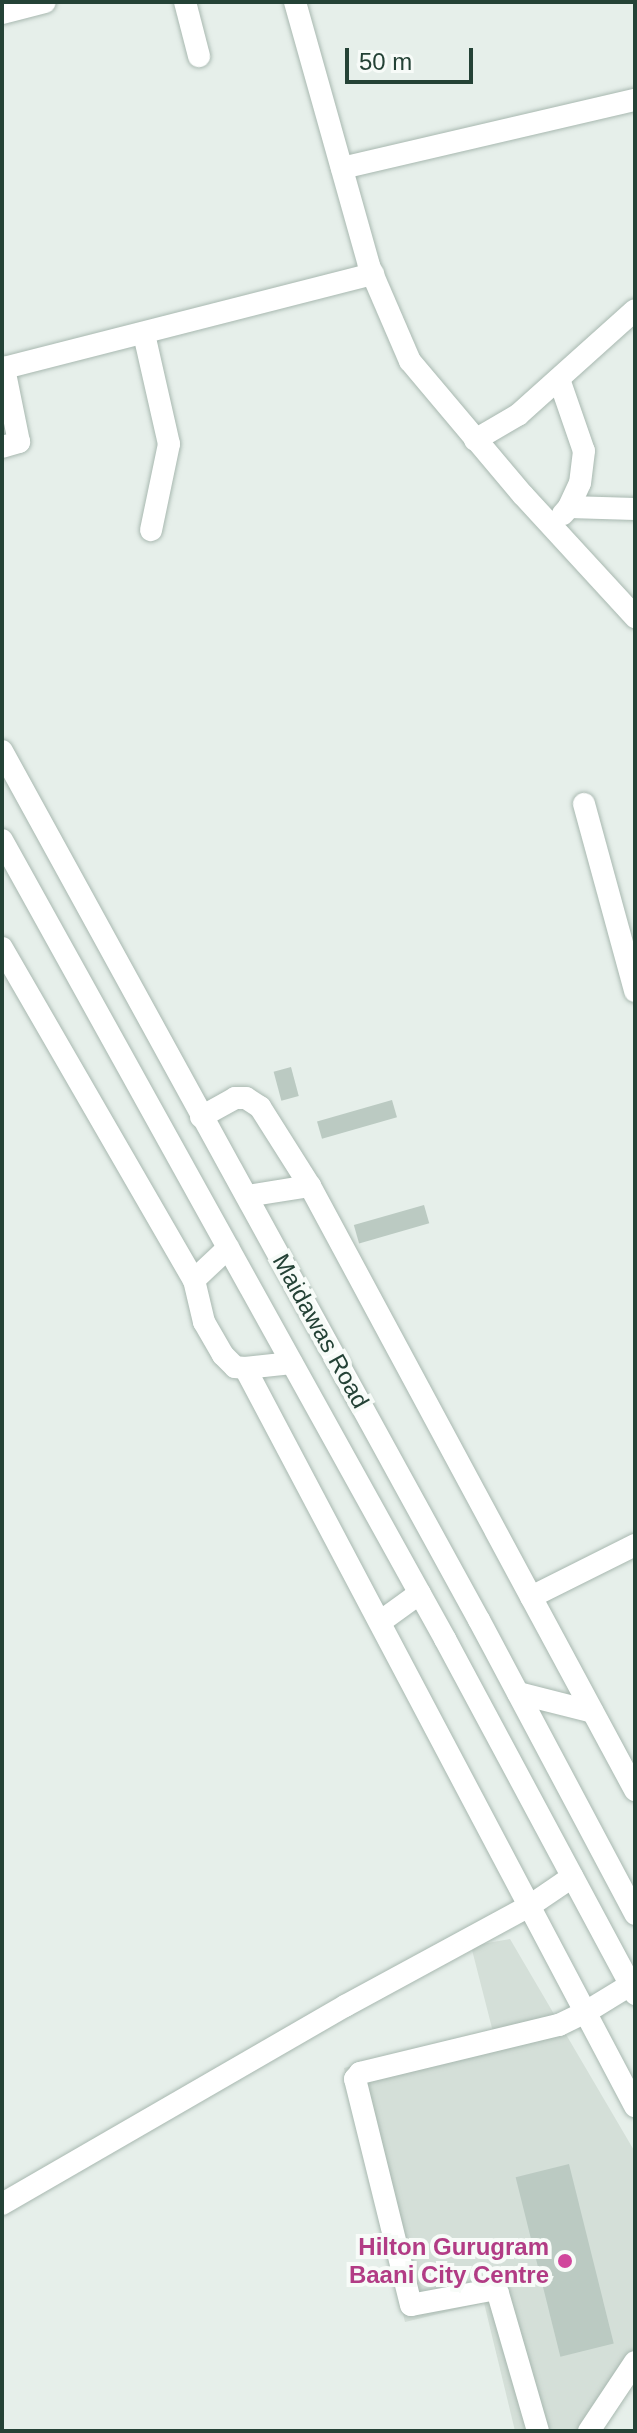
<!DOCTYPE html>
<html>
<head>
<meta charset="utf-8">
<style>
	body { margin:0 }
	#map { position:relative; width:637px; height:2433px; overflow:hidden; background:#e6efea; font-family:Helvetica,sans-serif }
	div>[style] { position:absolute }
	.built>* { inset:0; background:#d4dfd8 }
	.building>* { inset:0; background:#bbcac2; transform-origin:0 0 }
	.roads { filter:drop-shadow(0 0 2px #a8b8b0) drop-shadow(0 0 2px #a8b8b0) }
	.minor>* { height:22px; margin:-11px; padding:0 11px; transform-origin:11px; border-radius:11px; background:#fff }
	.dots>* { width:22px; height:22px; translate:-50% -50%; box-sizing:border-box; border:4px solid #f7fbf8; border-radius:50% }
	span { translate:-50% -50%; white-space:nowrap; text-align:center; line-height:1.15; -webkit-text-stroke:8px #f7fbf8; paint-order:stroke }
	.street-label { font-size:24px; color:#244236 }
	.hotel-label { font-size:24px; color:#b23c85; font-weight:700 }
	.right { translate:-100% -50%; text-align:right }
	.frame { position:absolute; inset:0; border:4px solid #244236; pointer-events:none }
	.scale { position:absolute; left:345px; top:48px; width:128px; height:36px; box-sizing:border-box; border:4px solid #244236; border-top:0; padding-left:10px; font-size:24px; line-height:28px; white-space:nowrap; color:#244236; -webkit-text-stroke:6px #f7fbf8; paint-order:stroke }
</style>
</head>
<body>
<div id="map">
	<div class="built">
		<div style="clip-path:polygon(510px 1939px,635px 2152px,635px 2363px,592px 2431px,515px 2431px,484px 2303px,405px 2322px,344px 2068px,493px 2032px,471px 1946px)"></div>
	</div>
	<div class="building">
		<div style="left:291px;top:1067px;width:30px;height:18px;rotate:75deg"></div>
		<div style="left:392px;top:1100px;width:18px;height:78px;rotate:74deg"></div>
		<div style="left:424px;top:1205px;width:19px;height:73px;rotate:74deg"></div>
		<div style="left:569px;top:2164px;width:185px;height:55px;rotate:76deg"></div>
	</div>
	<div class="roads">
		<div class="minor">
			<div style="left:185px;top:2px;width:56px;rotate:75.5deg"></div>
			<div style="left:295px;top:2px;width:274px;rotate:74.3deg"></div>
			<div style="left:369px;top:266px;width:103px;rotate:66.7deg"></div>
			<div style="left:410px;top:361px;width:175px;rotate:49.9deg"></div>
			<div style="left:523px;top:495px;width:166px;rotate:47.4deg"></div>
			<div style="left:2px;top:13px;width:44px;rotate:-14.3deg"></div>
			<div style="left:342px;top:168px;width:301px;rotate:-13.1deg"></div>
			<div style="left:144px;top:334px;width:113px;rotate:77.2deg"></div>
			<div style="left:169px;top:444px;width:88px;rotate:101.8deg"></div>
			<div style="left:559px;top:379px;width:76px;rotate:70.9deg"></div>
			<div style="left:584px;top:451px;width:32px;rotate:97deg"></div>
			<div style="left:580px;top:483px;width:26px;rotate:115deg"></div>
			<div style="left:475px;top:440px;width:50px;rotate:-30.2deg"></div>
			<div style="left:518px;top:415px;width:157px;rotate:-41.9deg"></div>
			<div style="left:2px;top:447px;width:18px;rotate:-16deg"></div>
			<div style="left:19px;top:442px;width:76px;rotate:-101.5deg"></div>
			<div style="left:4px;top:368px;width:381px;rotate:-14.3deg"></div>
			<div style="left:563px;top:514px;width:9px;rotate:-49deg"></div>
			<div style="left:569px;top:507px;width:66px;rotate:1.7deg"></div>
			<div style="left:2px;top:751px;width:991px;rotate:61.24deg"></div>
			<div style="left:479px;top:1620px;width:333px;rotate:62deg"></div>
			<div style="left:584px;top:804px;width:194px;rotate:74.7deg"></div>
			<div style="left:2px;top:840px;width:914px;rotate:60.99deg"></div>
			<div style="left:445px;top:1639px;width:403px;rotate:61.8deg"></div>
			<div style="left:2px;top:948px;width:384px;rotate:60deg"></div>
			<div style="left:194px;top:1280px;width:43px;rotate:76.6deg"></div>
			<div style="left:204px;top:1322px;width:38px;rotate:60deg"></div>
			<div style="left:223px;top:1355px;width:17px;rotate:45deg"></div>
			<div style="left:235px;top:1367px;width:10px;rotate:6deg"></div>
			<div style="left:245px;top:1368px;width:835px;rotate:62.15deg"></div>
			<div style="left:201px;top:1117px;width:39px;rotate:-29deg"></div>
			<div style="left:235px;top:1098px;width:11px"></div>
			<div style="left:246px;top:1098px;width:17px;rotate:33deg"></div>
			<div style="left:260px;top:1107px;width:93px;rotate:57.7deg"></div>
			<div style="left:310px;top:1186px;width:686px;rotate:61.72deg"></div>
			<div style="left:247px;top:1196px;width:64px;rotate:-9deg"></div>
			<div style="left:194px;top:1280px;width:47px;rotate:-43.3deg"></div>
			<div style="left:245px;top:1368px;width:47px;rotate:-6.1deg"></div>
			<div style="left:531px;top:1597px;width:116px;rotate:-26.6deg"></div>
			<div style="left:380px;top:1622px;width:49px;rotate:-35.9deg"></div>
			<div style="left:518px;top:1693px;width:77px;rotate:14.2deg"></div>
			<div style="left:2px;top:2204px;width:396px;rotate:-30deg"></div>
			<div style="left:345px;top:2006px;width:212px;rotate:-28.5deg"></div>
			<div style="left:531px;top:1905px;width:50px;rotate:-34.3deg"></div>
			<div style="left:538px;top:2431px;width:144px;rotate:-106.2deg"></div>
			<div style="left:498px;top:2293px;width:8px;rotate:-157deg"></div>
			<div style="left:491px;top:2290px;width:81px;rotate:169.4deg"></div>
			<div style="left:411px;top:2305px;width:233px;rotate:-103.9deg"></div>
			<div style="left:355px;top:2079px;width:8px;rotate:-50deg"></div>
			<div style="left:360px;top:2073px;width:205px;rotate:-13.6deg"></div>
			<div style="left:559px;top:2025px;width:30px;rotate:-26deg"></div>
			<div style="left:586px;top:2012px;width:52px;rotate:-31.5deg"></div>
			<div style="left:589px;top:2431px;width:83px;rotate:-56.3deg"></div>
		</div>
	</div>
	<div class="dots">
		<div style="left:565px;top:2261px;background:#d1479c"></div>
	</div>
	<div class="street-label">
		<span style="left:321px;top:1331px;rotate:61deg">Maidawas Road</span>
	</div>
	<div class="hotel-label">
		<span class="right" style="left:549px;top:2261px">Hilton Gurugram<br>Baani City Centre</span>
	</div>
	<div class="frame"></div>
	<div class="scale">50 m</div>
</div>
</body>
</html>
